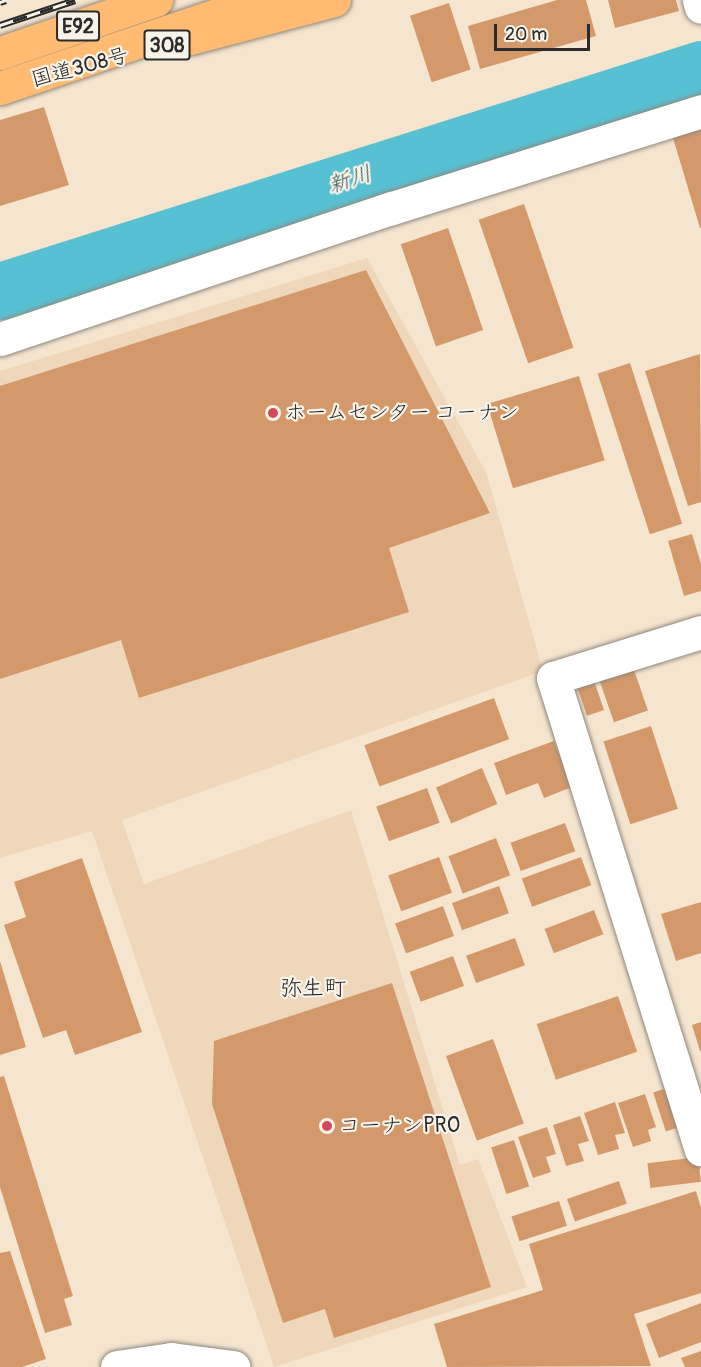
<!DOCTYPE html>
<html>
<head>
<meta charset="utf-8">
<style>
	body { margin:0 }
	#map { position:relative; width:701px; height:1367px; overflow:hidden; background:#f5e5cf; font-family:Pangolin,"Klee One",sans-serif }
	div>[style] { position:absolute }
	.built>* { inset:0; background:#eed7bb }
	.river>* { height:57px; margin:-28.5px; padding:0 28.5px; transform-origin:28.5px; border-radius:28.5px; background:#57c0d3 }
	.building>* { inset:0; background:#d4996b; transform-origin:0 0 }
	.roads { filter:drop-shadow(0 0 2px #90887d) drop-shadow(0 0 2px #90887d) }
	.minor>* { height:33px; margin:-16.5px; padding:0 16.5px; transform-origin:16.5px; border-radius:16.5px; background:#fff }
	.trunk>* { height:33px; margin:-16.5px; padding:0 16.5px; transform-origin:16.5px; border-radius:16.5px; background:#febb71 }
	.motorway>* { height:33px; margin:-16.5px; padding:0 16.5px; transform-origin:16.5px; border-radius:16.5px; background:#febb71 }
	.rail>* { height:7px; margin-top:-3.5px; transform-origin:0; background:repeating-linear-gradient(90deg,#f7f3e8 0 14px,#2b2b2b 0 28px); box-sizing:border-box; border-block:2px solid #2b2b2b }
	.dots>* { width:16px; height:16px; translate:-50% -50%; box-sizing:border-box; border:3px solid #f7f3e8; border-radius:50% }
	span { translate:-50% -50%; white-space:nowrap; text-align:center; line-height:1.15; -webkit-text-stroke:4.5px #f7f3e8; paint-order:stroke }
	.shield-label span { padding:2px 4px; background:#f7f3e8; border:2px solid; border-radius:4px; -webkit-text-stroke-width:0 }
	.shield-label { font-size:20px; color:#2b2b2b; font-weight:700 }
	.street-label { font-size:21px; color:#2b2b2b }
	.poi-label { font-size:21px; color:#2b2b2b }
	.left { translate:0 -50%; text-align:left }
	.water-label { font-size:22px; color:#38585d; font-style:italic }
	.neighbourhood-label { font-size:22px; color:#2b2b2b }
	.scale { position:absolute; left:494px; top:24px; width:96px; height:27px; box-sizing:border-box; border:3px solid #2b2b2b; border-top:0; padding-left:8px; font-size:18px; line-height:21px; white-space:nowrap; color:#2b2b2b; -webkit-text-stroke:4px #f7f3e8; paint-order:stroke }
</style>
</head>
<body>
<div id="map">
	<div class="built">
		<div style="clip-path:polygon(367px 258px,486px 472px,543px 671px,122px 820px,144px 884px,351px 810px,460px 1165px,478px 1159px,527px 1287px,274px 1367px,92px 831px,0 858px,0 371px)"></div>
	</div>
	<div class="river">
		<div style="left:0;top:291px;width:735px;rotate:-17.57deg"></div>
	</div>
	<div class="building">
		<div style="clip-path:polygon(557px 0,586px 0,596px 36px,480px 69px,468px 26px)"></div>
		<div style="clip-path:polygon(608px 0,676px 0,679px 11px,615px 28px)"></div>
		<div style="left:449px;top:3px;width:70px;height:41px;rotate:72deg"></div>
		<div style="clip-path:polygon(44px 107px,69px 185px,0 206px,0 120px)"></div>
		<div style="clip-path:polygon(701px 129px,701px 228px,700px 228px,673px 138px)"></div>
		<div style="left:524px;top:204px;width:152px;height:48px;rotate:71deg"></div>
		<div style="left:448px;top:228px;width:108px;height:50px;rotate:71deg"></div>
		<div style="clip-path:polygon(366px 270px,490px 513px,389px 548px,409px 612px,139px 698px,121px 640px,0 679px,0 386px)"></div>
		<div style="clip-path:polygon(700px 354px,701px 502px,688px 506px,645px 371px)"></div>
		<div style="left:630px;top:363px;width:169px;height:34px;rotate:72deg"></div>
		<div style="left:579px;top:376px;width:88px;height:96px;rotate:73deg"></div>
		<div style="clip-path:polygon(692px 534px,701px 564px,701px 591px,684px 596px,668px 541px)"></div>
		<div style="left:633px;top:667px;width:46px;height:36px;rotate:71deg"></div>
		<div style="left:592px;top:675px;width:37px;height:18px;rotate:71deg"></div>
		<div style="left:494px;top:698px;width:44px;height:138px;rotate:70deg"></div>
		<div style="left:651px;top:726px;width:87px;height:50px;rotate:72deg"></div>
		<div style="clip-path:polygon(554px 741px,572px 787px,544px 798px,538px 783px,506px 795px,494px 763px)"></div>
		<div style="left:482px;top:768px;width:39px;height:50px;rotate:67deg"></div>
		<div style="left:427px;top:788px;width:37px;height:54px;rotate:70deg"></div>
		<div style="left:565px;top:823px;width:30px;height:58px;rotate:70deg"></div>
		<div style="left:496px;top:838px;width:40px;height:51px;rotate:69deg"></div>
		<div style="left:439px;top:857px;width:38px;height:54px;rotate:70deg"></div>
		<div style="left:581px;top:857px;width:30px;height:63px;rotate:70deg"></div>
		<div style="clip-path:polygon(82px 858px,142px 1032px,75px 1055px,66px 1030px,43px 1038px,4px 925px,26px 917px,14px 882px)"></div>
		<div style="left:499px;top:886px;width:29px;height:50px;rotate:70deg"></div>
		<div style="clip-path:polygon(701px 902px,701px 953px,676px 961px,661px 914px)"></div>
		<div style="left:443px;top:906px;width:32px;height:51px;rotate:70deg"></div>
		<div style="left:594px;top:910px;width:26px;height:53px;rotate:69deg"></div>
		<div style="left:515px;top:938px;width:29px;height:52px;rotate:70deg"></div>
		<div style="left:453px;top:956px;width:32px;height:46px;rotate:70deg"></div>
		<div style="clip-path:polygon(0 961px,26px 1047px,0 1055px)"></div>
		<div style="clip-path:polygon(392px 983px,491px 1287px,334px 1338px,325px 1309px,283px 1323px,212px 1104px,214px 1041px)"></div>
		<div style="left:618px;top:996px;width:59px;height:86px;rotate:71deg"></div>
		<div style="clip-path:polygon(701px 1022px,701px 1051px,700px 1051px,692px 1025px)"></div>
		<div style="left:493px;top:1039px;width:90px;height:50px;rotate:70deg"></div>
		<div style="clip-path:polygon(4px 1076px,73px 1296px,64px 1299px,72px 1325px,45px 1333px,0 1187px,0 1077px)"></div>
		<div style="left:676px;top:1085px;width:41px;height:24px;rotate:72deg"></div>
		<div style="clip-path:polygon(645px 1094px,656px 1127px,648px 1130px,651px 1141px,633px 1147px,618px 1103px)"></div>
		<div style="clip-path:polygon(615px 1102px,625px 1133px,615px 1135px,619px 1149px,598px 1155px,584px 1113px)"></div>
		<div style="clip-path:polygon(580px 1116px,589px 1141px,578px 1144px,584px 1161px,566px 1166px,553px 1125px)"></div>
		<div style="clip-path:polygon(547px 1127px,556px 1154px,546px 1157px,551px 1172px,533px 1178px,518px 1137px)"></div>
		<div style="left:514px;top:1140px;width:49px;height:24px;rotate:72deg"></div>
		<div style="left:698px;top:1157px;width:25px;height:51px;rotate:83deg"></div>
		<div style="left:619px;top:1181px;width:24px;height:55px;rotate:71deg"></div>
		<div style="clip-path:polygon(696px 1191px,701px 1208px,701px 1293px,634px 1314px,651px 1366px,447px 1367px,434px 1324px,543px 1290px,529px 1244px)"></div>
		<div style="left:559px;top:1201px;width:26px;height:50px;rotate:72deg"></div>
		<div style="clip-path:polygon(10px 1251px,46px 1359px,22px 1367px,0 1367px,0 1253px)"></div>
		<div style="clip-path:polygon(701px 1303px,701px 1342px,659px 1358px,646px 1324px)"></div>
		<div style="clip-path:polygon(701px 1351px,701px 1367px,685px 1367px,681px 1358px)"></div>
	</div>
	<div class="roads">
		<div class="minor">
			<div style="left:699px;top:0;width:7px;rotate:74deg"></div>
			<div style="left:0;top:339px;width:413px;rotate:-18.5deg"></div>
			<div style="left:392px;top:208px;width:324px;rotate:-17.4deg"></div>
			<div style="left:701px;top:632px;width:155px;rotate:162.7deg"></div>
			<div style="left:553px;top:678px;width:494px;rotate:72.6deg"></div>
			<div style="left:117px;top:1367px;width:55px;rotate:-8.4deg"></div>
			<div style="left:171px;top:1359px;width:63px;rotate:7.4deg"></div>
		</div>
		<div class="trunk">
			<div style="left:190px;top:38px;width:149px;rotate:-14.8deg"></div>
		</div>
		<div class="motorway">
			<div style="left:0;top:53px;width:165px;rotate:-18.8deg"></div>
			<div style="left:0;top:88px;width:276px;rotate:-18.6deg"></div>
		</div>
	</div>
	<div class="rail">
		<div style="left:0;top:2px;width:6px;rotate:-18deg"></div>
		<div style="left:0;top:25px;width:79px;rotate:-18.4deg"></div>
	</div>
	<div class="dots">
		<div style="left:273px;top:413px;background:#d1495b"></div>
		<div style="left:327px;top:1126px;background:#d1495b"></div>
	</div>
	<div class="shield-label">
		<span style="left:78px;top:26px">E92</span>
		<span style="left:167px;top:45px">308</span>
	</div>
	<div class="street-label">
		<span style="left:80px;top:68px;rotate:-15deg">国道308号</span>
	</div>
	<div class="poi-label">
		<span class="left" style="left:285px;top:413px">ホームセンター コーナン</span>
		<span class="left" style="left:339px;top:1126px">コーナンPRO</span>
	</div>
	<div class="water-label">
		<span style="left:350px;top:180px;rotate:-18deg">新川</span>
	</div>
	<div class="neighbourhood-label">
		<span style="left:313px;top:989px">弥生町</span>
	</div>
	<div class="scale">20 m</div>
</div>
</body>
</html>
